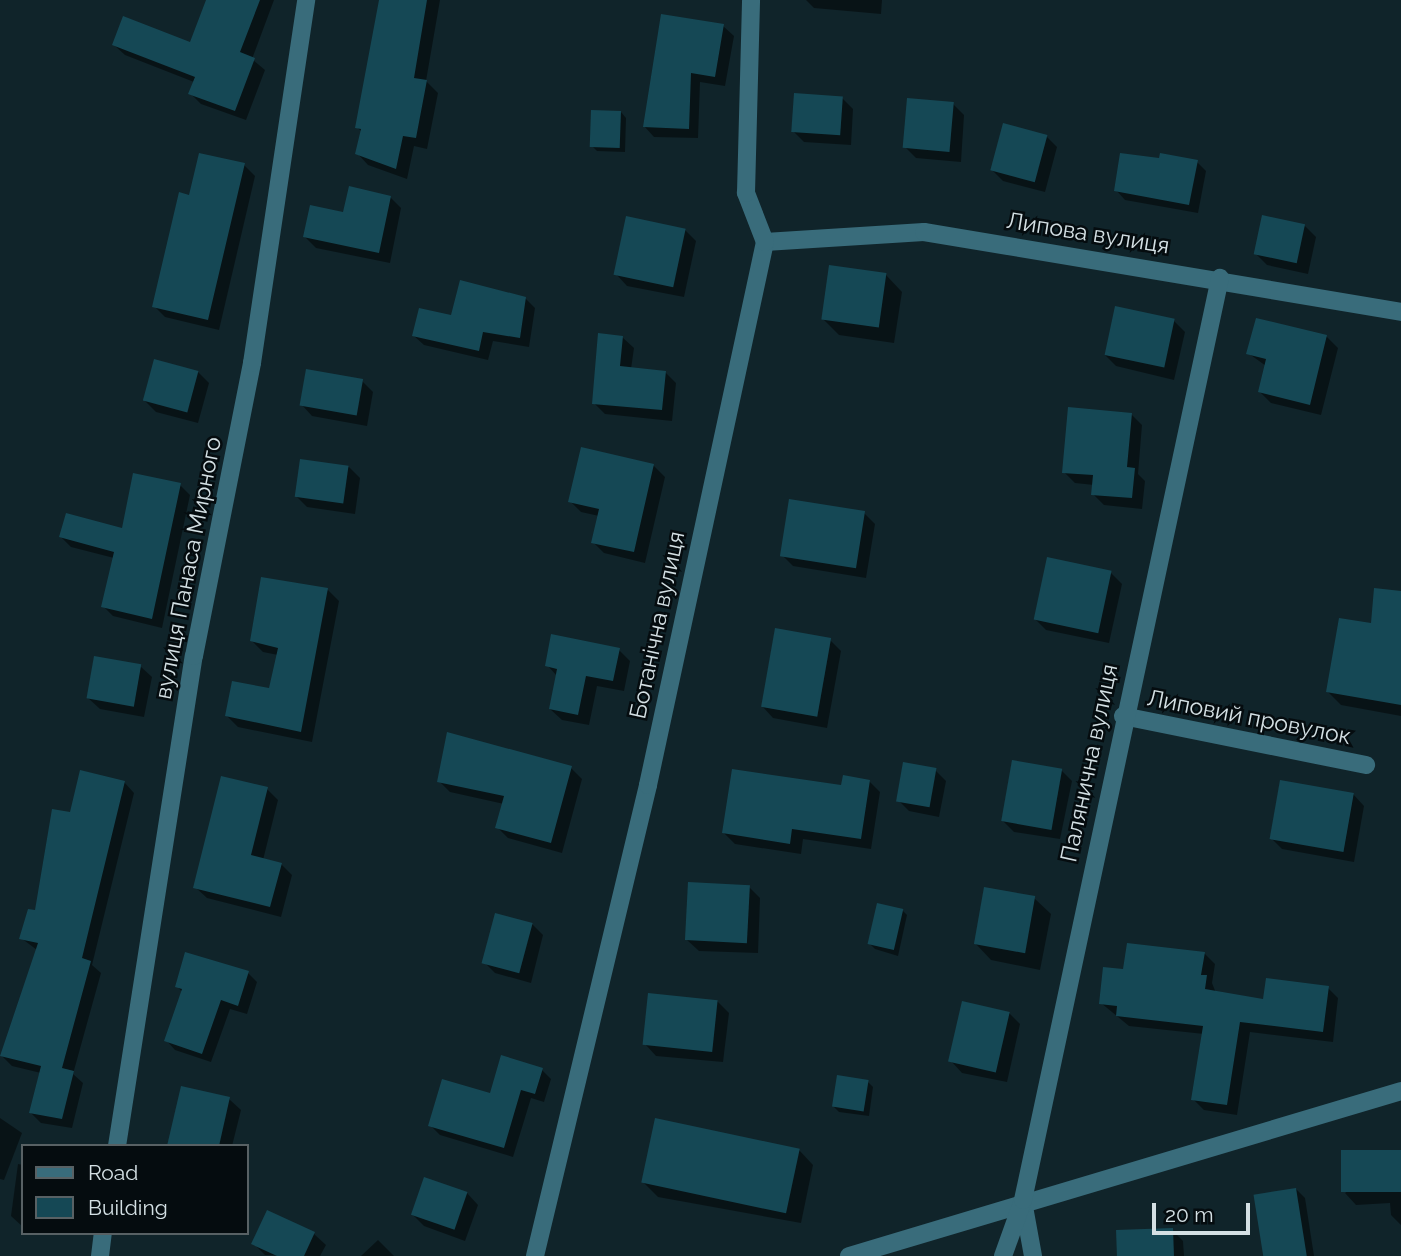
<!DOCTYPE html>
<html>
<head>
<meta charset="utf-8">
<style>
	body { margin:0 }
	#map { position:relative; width:1401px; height:1256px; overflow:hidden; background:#10242a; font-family:Raleway,sans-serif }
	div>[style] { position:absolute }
	.shadow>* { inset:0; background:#0007 }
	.building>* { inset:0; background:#154855; transform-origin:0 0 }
	.street>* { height:18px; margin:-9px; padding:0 9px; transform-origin:9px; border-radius:9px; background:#396c7b }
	span { translate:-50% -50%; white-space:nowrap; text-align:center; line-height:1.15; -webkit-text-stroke:5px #050c0f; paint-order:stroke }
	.street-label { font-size:23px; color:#d4e0e4 }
	.legend { position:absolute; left:21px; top:1144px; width:228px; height:91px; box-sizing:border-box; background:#050c0f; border:2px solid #586164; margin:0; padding:9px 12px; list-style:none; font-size:21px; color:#d4e0e4 }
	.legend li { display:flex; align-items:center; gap:14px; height:35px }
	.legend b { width:35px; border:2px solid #586164 }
	.scale { position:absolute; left:1152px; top:1203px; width:98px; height:32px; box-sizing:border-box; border:4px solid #d4e0e4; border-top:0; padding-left:9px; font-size:21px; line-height:24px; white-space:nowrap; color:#d4e0e4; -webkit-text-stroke:5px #050c0f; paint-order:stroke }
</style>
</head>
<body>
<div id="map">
	<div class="shadow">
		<div style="clip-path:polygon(208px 0,274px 0,252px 59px,265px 70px,246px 120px,201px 104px,190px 93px,194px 82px,125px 55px,114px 45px,191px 44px)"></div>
		<div style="clip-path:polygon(383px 0,440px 0,426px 81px,438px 93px,427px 149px,414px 146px,407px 179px,368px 165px,357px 153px,362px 132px,357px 127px)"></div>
		<div style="clip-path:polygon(806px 0,882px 0,881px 14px,814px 8px)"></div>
		<div style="clip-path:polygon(723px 26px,734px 36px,725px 86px,700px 82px,698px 138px,654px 137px,644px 126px)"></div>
		<div style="clip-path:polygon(842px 98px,853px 109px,851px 145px,804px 142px,793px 131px)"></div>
		<div style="clip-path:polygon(953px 104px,964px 115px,961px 162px,916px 158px,905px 147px)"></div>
		<div style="clip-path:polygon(621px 112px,626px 118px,625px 152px,597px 151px,592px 146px)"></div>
		<div style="clip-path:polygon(1046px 136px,1057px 147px,1045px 192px,1003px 181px,992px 170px)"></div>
		<div style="clip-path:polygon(1197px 162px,1206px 171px,1198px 213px,1125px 200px,1116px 190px)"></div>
		<div style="clip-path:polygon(244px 165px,255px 176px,219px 330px,165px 317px,154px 306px,191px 197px)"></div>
		<div style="clip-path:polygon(390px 197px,401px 208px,390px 263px,316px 248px,305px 237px,345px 214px)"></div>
		<div style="clip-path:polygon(1305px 226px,1316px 237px,1308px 274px,1267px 265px,1256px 254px)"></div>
		<div style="clip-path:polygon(685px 230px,696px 241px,684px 297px,627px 286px,616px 274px)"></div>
		<div style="clip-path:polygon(886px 275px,902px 292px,894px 343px,839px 335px,822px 318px)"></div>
		<div style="clip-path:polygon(526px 299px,535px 308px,529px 347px,493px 341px,488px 360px,424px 345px,414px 336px,453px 317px)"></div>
		<div style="clip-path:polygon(1174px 321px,1185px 332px,1174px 380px,1116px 366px,1105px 355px)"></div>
		<div style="clip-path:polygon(622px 337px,634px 348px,631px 369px,665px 372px,676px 383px,672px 421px,605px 414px,594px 403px)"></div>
		<div style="clip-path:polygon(1327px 337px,1338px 348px,1321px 415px,1271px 403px,1260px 392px,1266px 366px,1248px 353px)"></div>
		<div style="clip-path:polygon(198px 372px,209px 383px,198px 423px,156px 412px,145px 401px)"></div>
		<div style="clip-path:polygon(362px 381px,373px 392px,367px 426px,312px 416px,301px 404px)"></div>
		<div style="clip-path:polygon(1131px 414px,1142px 425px,1138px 474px,1145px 481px,1142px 509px,1104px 505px,1093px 494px,1094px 485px,1075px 483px,1064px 472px)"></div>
		<div style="clip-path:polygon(654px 466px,665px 477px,645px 563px,604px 553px,593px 542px,599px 516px,581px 512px,570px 501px)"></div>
		<div style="clip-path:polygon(349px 467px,360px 478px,355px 514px,307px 507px,296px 496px)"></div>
		<div style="clip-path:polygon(180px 485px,190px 495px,162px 628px,113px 616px,103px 606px,114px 558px,71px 547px,61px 537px,123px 530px)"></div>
		<div style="clip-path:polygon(864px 513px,875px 524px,866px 578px,793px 566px,782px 555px)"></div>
		<div style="clip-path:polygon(1111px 573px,1122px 584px,1109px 643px,1046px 630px,1035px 619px)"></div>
		<div style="clip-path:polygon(328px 590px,339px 601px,312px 742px,238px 727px,227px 716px,271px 690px,278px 655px,263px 652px,252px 641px)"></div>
		<div style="clip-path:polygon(1401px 593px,1401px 716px,1341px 705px,1328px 692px,1372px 625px)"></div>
		<div style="clip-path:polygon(830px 640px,841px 651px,827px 728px,773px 718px,762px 706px)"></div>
		<div style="clip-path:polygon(619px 650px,630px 661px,624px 691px,597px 686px,589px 725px,562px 720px,550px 709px,557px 676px,547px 665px)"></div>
		<div style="clip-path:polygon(140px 666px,152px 677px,144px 717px,100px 709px,88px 698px)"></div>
		<div style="clip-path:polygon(571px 768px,582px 779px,562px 853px,508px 838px,497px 827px,504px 804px,450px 792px,439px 781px)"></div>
		<div style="clip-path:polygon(935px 770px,946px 781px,939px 817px,909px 811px,898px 800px)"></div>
		<div style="clip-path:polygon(1061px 770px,1072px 781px,1060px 839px,1014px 832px,1003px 821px)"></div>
		<div style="clip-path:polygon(869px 781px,880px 792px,871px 849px,803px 839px,801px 854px,735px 844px,724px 833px)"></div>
		<div style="clip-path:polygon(124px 782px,134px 793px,92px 965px,101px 973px,73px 1074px,83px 1083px,72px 1128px,41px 1123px,31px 1113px,41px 1073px,12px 1066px,2px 1056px,37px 950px,21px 938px,36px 913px,71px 814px)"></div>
		<div style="clip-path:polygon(267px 789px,278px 800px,263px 860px,281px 864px,292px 875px,281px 917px,207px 898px,195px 887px)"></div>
		<div style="clip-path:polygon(1353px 794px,1364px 806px,1354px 862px,1282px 849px,1271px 838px)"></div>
		<div style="clip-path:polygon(749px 887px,760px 898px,758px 953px,699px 951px,687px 940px)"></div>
		<div style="clip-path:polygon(1034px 898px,1051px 914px,1040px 970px,991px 960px,975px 943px)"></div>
		<div style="clip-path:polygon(902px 910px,907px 915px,898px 956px,875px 949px,869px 943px)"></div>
		<div style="clip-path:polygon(532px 924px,543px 935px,531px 983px,495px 973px,484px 962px)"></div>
		<div style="clip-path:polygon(1205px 954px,1215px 964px,1212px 983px,1216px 993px,1265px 1001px,1328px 988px,1338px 998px,1333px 1042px,1250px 1032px,1237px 1115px,1204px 1110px,1193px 1099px,1204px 1034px,1129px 1026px,1101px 1003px,1125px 971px)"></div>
		<div style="clip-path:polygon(248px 973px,257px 982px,247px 1014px,230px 1009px,211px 1062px,175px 1050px,166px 1040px,182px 992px,177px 986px)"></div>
		<div style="clip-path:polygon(717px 1001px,729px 1013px,723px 1062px,656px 1056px,645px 1044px)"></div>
		<div style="clip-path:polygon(1009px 1013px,1020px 1024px,1007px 1082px,962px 1073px,951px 1061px)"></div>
		<div style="clip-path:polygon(542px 1070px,551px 1079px,544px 1102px,531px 1098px,513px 1157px,440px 1135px,430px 1125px)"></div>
		<div style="clip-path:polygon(868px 1082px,873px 1087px,869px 1116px,839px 1112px,834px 1107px)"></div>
		<div style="clip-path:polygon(229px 1099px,241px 1110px,232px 1146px,179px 1146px)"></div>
		<div style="clip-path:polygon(0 1118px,22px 1133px,4px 1180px,0 1179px)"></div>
		<div style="clip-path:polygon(799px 1150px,813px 1165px,801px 1223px,658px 1197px,643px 1182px)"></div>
		<div style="clip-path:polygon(1401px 1151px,1401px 1225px,1391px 1215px,1390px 1203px,1356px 1205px,1345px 1193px)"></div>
		<div style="clip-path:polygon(18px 1164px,23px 1165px,23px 1227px,11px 1216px)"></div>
		<div style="clip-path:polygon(1296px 1189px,1305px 1198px,1314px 1256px,1265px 1256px)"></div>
		<div style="clip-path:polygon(467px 1193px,478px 1205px,465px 1241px,424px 1226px,413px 1215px)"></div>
		<div style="clip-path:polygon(268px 1212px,314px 1234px,326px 1245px,320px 1256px,265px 1255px,253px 1243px)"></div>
		<div style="clip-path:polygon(1172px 1230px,1183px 1241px,1184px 1256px,1119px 1256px)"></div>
		<div style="clip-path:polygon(378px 1240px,394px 1256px,361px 1256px)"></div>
	</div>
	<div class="building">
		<div style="clip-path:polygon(206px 0,260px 0,240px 52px,255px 58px,235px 111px,188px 94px,195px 77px,112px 45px,123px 16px,190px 42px)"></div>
		<div style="clip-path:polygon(379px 0,427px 0,414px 78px,427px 80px,416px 138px,403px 136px,396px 169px,355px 154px,361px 129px,355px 128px)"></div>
		<div style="clip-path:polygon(661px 14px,724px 24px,715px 77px,691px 73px,689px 129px,643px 127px)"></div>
		<div style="left:794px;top:93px;width:49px;height:39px;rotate:4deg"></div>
		<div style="left:907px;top:98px;width:47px;height:50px;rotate:5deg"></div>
		<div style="left:591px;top:110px;width:30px;height:37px;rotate:2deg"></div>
		<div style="left:1003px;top:123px;width:46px;height:49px;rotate:15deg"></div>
		<div style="clip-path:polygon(199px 153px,245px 163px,208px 320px,152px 307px,179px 192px,189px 195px)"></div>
		<div style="clip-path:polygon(1120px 153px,1159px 158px,1160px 153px,1198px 160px,1189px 205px,1114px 191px)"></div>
		<div style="clip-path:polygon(349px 186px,391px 196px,379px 253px,303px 237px,310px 205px,343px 212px)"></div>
		<div style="left:1262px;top:215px;width:44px;height:40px;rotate:12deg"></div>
		<div style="left:626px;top:216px;width:61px;height:60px;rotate:12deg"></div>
		<div style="left:829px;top:265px;width:58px;height:55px;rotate:8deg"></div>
		<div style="clip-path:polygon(460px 280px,526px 297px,520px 338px,483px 332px,479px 351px,412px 336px,419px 308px,451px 315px)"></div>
		<div style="left:1115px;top:306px;width:61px;height:50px;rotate:12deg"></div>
		<div style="clip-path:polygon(1256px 318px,1327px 335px,1310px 405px,1258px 392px,1266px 359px,1246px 354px)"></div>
		<div style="clip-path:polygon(598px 333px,623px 336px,620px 366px,666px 371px,662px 410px,592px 404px)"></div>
		<div style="left:154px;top:359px;width:46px;height:43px;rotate:15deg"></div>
		<div style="left:306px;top:369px;width:58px;height:37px;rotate:10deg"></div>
		<div style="clip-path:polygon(1068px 407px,1132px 413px,1127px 467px,1135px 468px,1132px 498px,1091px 495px,1093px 475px,1062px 473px)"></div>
		<div style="clip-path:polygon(581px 447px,654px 464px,634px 552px,591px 543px,599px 509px,568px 502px)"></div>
		<div style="left:300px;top:459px;width:49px;height:38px;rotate:8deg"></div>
		<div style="clip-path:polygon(133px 473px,181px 483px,152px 619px,101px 607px,114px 552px,59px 537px,66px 513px,122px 528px)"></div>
		<div style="left:789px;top:499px;width:77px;height:58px;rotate:9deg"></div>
		<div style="left:1047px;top:557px;width:66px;height:64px;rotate:12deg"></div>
		<div style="clip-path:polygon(261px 577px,328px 588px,301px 732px,225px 716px,232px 681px,269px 688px,278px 648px,250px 641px)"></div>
		<div style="clip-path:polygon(1374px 588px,1401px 591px,1401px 705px,1326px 692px,1339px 618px,1371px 623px)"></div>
		<div style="left:775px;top:628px;width:57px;height:80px;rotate:10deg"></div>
		<div style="clip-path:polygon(551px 634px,620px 648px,613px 681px,586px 676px,578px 715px,549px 709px,557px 669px,545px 666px)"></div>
		<div style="left:94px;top:656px;width:48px;height:43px;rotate:10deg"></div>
		<div style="clip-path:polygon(447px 732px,572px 766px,551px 843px,495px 828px,504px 796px,437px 782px)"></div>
		<div style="left:1012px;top:760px;width:51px;height:62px;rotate:10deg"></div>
		<div style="left:903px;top:762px;width:34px;height:40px;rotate:10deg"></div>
		<div style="clip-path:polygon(732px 769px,841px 785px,843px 775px,870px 780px,861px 839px,792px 829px,790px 844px,722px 833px)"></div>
		<div style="clip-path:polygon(80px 770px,125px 781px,82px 958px,91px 961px,62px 1068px,74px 1071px,62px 1119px,29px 1113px,41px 1066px,0 1056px,38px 943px,19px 939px,28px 909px,35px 910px,52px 809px,70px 812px)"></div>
		<div style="clip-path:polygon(221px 776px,268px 787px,251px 855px,282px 863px,270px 907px,193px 888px)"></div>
		<div style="left:1280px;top:780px;width:75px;height:60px;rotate:10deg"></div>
		<div style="left:688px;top:882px;width:62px;height:58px;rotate:3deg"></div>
		<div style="left:984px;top:887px;width:52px;height:58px;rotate:10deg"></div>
		<div style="left:877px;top:903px;width:27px;height:42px;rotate:13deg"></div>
		<div style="left:495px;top:913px;width:39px;height:52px;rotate:15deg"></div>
		<div style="clip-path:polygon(1127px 943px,1205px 952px,1201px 975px,1207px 975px,1205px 989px,1263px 999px,1266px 978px,1329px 986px,1323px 1032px,1240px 1022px,1227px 1105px,1191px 1100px,1203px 1026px,1116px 1016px,1117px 1006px,1099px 1004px,1103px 967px,1123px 969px)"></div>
		<div style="clip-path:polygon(185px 952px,249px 971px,238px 1006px,221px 1000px,202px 1054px,164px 1041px,182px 989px,175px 987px)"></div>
		<div style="left:648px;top:993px;width:70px;height:52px;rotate:6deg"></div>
		<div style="left:962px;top:1001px;width:49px;height:62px;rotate:13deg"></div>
		<div style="clip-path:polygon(501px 1055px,543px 1068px,535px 1094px,521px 1090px,504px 1148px,428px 1126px,442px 1079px,490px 1093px)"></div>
		<div style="left:837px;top:1075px;width:32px;height:32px;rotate:9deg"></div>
		<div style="clip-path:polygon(181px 1086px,230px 1097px,219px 1146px,167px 1146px)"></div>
		<div style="left:655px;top:1118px;width:148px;height:66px;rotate:12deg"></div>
		<div style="left:1401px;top:1150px;width:42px;height:60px;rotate:90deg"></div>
		<div style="left:424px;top:1177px;width:46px;height:40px;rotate:19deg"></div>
		<div style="left:1296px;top:1188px;width:69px;height:43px;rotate:81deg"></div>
		<div style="clip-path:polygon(267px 1210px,315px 1232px,304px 1256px,277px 1256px,251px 1244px)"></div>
		<div style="left:1173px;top:1228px;width:28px;height:57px;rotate:88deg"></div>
	</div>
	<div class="street">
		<div style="left:765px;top:242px;width:159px;rotate:-3.6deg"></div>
		<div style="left:924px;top:232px;width:484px;rotate:9.5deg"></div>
		<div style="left:1123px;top:716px;width:248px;rotate:11.4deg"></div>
		<div style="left:117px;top:1146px;width:496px;rotate:-81.1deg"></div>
		<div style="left:194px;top:656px;width:299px;rotate:-78.8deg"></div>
		<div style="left:252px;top:363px;width:367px;rotate:-81.5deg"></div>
		<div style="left:1023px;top:1201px;width:56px;rotate:79.7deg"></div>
		<div style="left:100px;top:1256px;width:23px;rotate:-83deg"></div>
		<div style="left:535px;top:1256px;width:484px;rotate:-76.5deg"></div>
		<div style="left:648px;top:785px;width:555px;rotate:-77.84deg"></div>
		<div style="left:765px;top:242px;width:53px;rotate:-111.2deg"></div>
		<div style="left:746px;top:193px;width:193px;rotate:-88.5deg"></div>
		<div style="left:849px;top:1256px;width:576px;rotate:-16.64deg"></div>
		<div style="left:1003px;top:1256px;width:59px;rotate:-70.3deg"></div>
		<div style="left:1023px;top:1200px;width:943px;rotate:-77.94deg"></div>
	</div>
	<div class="street-label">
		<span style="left:1088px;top:233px;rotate:9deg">Липова вулиця</span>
		<span style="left:188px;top:568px;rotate:-79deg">вулиця Панаса Мирного</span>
		<span style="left:657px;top:625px;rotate:-78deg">Ботанічна вулиця</span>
		<span style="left:1249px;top:717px;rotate:11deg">Липовий провулок</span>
		<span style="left:1089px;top:763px;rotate:-78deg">Палянична вулиця</span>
	</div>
	<ul class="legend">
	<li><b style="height:9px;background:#396c7b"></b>Road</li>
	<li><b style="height:19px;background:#154855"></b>Building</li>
	</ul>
	<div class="scale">20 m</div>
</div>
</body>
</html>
